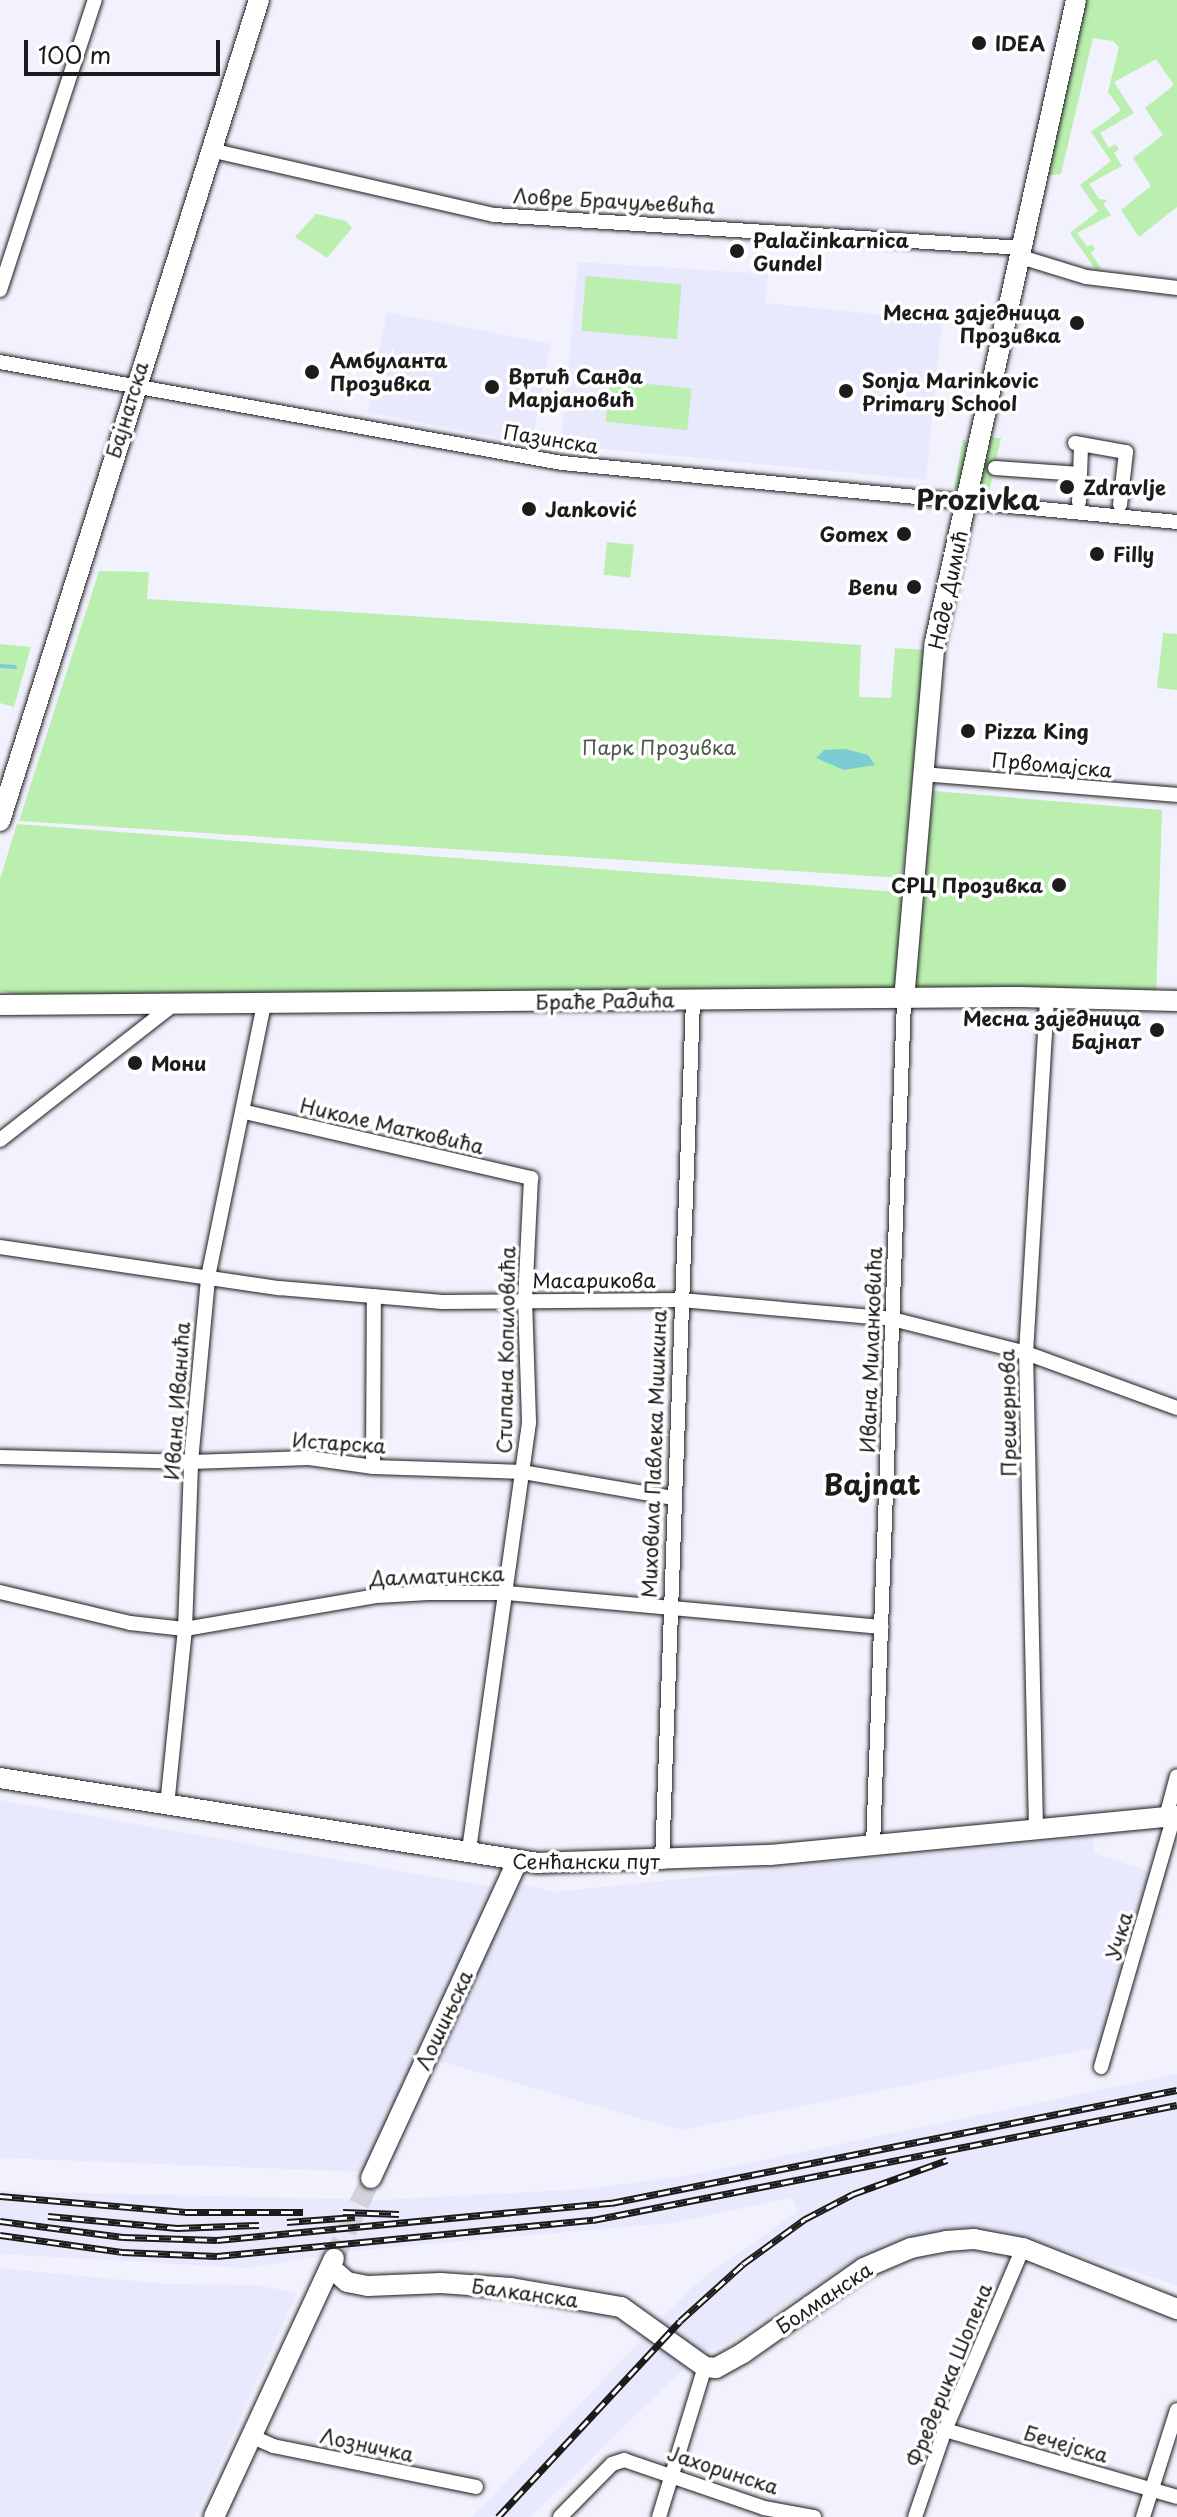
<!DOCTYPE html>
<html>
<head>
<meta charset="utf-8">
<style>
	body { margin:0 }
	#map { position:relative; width:1177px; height:2517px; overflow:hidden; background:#f2f2fe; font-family:"Playpen Sans",sans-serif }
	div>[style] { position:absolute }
	.built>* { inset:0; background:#e8e9fd; transform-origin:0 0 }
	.green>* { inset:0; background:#baefb0; transform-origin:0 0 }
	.water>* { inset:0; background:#7bccd3 }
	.stream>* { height:4px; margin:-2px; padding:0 2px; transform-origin:2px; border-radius:2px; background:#7bccd3 }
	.secondary-tunnel>* { height:20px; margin-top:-10px; transform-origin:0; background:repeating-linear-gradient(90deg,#d2d2dc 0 20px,transparent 0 30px) }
	.roads { filter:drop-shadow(0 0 2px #1c1c1c) drop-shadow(0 0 2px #1c1c1c) }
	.street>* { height:14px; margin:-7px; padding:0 7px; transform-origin:7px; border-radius:7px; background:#fff }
	.secondary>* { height:20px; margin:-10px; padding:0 10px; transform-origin:10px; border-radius:10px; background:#fff }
	.rail>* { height:7px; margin-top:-3.5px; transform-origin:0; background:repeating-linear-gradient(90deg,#fff 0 12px,#1c1c1c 0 24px); box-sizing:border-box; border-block:2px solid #1c1c1c }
	.dots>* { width:22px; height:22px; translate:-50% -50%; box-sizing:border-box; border:4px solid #fff; border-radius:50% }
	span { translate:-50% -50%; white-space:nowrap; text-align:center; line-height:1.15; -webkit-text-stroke:7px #fff; paint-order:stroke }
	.poi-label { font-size:20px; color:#1c1c1c; font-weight:700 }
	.left { translate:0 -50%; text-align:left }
	.right { translate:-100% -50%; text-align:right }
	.street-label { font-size:20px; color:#1c1c1c }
	.park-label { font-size:20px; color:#4b5b48 }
	.district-label { font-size:28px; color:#1c1c1c; font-weight:700 }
	.scale { position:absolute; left:24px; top:40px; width:196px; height:36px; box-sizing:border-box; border:4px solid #1c1c1c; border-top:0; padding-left:10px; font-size:24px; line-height:28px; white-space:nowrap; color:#1c1c1c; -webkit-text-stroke:6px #fff; paint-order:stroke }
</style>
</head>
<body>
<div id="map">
	<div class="built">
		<div style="clip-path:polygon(578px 262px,768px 274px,765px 303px,942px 321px,926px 480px,561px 445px)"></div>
		<div style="left:387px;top:312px;width:167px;height:102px;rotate:11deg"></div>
		<div style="clip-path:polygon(0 1800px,497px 1888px,366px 2172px,0 2158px)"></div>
		<div style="clip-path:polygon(1094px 1837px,1094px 1853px,1151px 1872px,1099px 2047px,681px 2130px,435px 2060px,516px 1890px,525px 1884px,554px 1892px)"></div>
		<div style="clip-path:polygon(1177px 2074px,1177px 2285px,1013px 2234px,967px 2227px,926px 2233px,842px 2268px,727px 2344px,700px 2353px,531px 2517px,472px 2517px,695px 2284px,798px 2211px,792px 2198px,671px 2223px,351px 2251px,248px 2268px,0 2254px,0 2191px,380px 2200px,586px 2189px,691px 2175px)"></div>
		<div style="clip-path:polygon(0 2268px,166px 2284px,257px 2285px,297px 2293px,195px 2517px,0 2517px)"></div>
	</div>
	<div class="green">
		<div style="clip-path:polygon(1076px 0,1177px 0,1177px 207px,1139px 237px,1121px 210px,1151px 186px,1133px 158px,1163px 135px,1145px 108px,1174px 85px,1156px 59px,1114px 82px,1134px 113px,1100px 133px,1109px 148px,1115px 144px,1119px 149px,1114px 153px,1122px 166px,1089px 184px,1099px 199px,1108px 200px,1103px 204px,1111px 215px,1077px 233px,1087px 247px,1092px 244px,1095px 249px,1091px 253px,1101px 268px,1096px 270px,1070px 233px,1098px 211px,1080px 185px,1111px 161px,1091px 132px,1121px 110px,1108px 92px,1119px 47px,1113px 41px,1093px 38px,1061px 174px,1038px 177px)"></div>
		<div style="clip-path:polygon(316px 214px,346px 221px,352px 228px,327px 258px,295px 237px)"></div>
		<div style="left:586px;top:276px;width:96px;height:55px;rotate:5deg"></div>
		<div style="left:610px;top:380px;width:82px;height:42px;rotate:6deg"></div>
		<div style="clip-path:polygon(980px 437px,1001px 438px,989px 493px,954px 489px,963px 439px,977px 448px)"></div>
		<div style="left:607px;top:542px;width:27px;height:33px;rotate:6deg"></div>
		<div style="clip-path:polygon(99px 571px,149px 572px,147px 599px,861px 645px,859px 697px,891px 698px,895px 648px,926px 650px,902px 878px,19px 821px)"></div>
		<div style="clip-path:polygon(1163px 633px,1177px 634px,1177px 690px,1157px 688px)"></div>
		<div style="clip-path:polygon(0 644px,31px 647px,14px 707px,0 703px)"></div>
		<div style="clip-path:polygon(933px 791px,1162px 810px,1156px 997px,920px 988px,41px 999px,0 991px,0 879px,17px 824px,922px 894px)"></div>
	</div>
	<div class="water">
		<div style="clip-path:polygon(846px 749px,868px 755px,875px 765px,844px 770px,816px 758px,824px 750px)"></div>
	</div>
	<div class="stream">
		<div style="left:0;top:666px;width:15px;rotate:4deg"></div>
	</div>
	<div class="secondary-tunnel">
		<div style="left:334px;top:2259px;width:89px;rotate:-65.4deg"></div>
	</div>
	<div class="roads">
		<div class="street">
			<div style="left:210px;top:150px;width:291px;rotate:12.9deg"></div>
			<div style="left:494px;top:215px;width:530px;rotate:3.57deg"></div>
			<div style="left:1021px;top:257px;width:68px;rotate:17.1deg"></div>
			<div style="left:1086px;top:277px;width:92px;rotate:6.9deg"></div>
			<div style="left:0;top:290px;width:305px;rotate:-71.9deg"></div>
			<div style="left:0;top:362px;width:571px;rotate:10.19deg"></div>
			<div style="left:562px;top:463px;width:618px;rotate:5.48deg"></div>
			<div style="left:1075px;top:443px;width:52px;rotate:10deg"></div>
			<div style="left:1126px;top:452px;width:53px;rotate:96.5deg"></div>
			<div style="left:995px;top:468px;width:85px;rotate:4deg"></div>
			<div style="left:1079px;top:502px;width:54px;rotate:-87.9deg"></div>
			<div style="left:923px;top:774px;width:255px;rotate:4.7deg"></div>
			<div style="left:245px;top:1112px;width:294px;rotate:13deg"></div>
			<div style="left:531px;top:1178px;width:122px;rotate:92.8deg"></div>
			<div style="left:525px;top:1300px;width:123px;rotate:88.1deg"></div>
			<div style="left:529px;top:1423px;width:436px;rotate:98deg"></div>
			<div style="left:0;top:1140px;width:219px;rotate:-38deg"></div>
			<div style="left:0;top:1247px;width:282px;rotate:8.4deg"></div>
			<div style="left:279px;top:1288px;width:164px;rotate:4.9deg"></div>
			<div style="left:442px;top:1302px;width:239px;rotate:-0.5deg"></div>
			<div style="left:681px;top:1300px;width:212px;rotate:5.1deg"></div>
			<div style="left:892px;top:1319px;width:138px;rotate:14.2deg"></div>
			<div style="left:1026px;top:1353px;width:161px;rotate:20deg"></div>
			<div style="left:0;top:1457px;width:191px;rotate:1.5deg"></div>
			<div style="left:191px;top:1462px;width:118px;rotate:-1.9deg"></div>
			<div style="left:309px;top:1458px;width:65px;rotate:8deg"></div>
			<div style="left:373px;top:1467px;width:150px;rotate:1.9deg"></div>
			<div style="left:523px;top:1472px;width:152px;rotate:9.8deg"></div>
			<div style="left:373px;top:1467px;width:171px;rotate:-89.7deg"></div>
			<div style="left:0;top:1592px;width:134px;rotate:13.4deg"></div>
			<div style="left:130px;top:1623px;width:55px;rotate:6.2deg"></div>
			<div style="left:185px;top:1629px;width:195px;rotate:-9.8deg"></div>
			<div style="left:377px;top:1596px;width:51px;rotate:-3.4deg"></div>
			<div style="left:428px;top:1593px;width:79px"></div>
			<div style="left:507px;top:1593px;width:376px;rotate:5.2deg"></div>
			<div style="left:167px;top:1806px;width:178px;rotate:-84.2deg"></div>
			<div style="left:185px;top:1629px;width:167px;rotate:-87.9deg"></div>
			<div style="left:191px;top:1462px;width:186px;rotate:-84.7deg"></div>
			<div style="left:208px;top:1277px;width:280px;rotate:-78.4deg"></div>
			<div style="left:1166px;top:1817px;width:42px;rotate:-75deg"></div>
			<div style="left:1036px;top:1829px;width:476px;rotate:-91.2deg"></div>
			<div style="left:1026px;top:1353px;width:357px;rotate:-86.6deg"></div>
			<div style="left:873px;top:1846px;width:847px;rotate:-87.9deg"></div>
			<div style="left:662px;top:1862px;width:863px;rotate:-87.94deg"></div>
			<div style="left:1101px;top:2067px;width:261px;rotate:-73.8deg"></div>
			<div style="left:945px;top:2430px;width:241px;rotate:16.1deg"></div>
			<div style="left:253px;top:2437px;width:22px;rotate:24deg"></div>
			<div style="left:273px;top:2446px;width:207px;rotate:11.4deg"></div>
			<div style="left:560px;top:2517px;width:74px;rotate:-45.5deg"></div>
			<div style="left:612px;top:2464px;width:13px;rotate:-18deg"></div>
			<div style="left:624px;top:2460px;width:148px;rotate:18.9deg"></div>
			<div style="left:764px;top:2508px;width:51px;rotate:10.2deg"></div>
			<div style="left:659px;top:2517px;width:157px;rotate:-73deg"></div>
			<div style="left:915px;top:2517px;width:92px;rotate:-71deg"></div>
			<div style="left:945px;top:2430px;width:198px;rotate:-66.8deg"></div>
			<div style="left:1143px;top:2517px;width:112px;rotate:-72.4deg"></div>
		</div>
		<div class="secondary">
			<div style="left:0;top:821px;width:861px;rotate:-72.49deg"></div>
			<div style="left:904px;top:1000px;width:359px;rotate:-85.1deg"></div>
			<div style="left:935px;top:642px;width:657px;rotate:-77.61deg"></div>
			<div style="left:0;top:1005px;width:1020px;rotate:-0.45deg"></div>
			<div style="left:1020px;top:997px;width:157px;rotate:1.5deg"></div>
			<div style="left:0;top:1778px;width:545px;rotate:8.98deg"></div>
			<div style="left:538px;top:1863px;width:232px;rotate:-2deg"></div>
			<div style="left:770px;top:1855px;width:409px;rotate:-5.5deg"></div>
			<div style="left:371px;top:2178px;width:348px;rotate:-65.2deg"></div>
			<div style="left:331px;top:2268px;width:21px;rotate:41deg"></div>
			<div style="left:347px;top:2282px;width:21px;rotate:11deg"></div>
			<div style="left:368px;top:2286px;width:73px;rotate:-2.4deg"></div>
			<div style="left:441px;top:2283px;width:70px;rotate:4.1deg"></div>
			<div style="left:511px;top:2288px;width:112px;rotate:9.8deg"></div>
			<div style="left:621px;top:2307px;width:103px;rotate:35.5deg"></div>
			<div style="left:705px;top:2367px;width:11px;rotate:5deg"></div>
			<div style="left:716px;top:2368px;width:31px;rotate:-29deg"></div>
			<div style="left:743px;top:2353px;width:148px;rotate:-35.1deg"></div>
			<div style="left:864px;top:2268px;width:51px;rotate:-23.1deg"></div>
			<div style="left:911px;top:2248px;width:36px;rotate:-11deg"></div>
			<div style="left:946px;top:2241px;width:28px;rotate:-4deg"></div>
			<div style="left:974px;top:2239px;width:50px;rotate:10.4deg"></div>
			<div style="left:1023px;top:2248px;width:166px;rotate:21.6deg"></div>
			<div style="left:214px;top:2517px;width:285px;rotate:-65.1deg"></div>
		</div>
	</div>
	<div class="rail">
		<div style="left:0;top:2196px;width:186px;rotate:4.9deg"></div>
		<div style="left:185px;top:2212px;width:118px"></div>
		<div style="left:343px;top:2212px;width:56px;rotate:2deg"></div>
		<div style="left:48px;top:2216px;width:130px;rotate:5.3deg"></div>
		<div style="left:177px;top:2228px;width:82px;rotate:-2.1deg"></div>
		<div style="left:0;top:2221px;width:124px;rotate:7.4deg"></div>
		<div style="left:123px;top:2237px;width:94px;rotate:1.8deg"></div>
		<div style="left:217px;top:2240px;width:396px;rotate:-5.4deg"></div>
		<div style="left:611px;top:2203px;width:577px;rotate:-11.29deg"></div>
		<div style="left:287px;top:2222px;width:68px;rotate:-4.2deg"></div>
		<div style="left:0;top:2235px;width:123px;rotate:7.9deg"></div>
		<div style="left:122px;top:2252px;width:95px;rotate:2.4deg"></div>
		<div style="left:217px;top:2256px;width:378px;rotate:-5.5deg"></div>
		<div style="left:593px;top:2220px;width:595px;rotate:-11.14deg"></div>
		<div style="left:498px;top:2517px;width:267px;rotate:-47.1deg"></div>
		<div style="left:680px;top:2321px;width:85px;rotate:-42.1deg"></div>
		<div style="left:743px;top:2264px;width:77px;rotate:-36deg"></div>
		<div style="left:805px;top:2219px;width:54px;rotate:-27.5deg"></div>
		<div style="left:853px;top:2194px;width:100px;rotate:-19.9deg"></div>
	</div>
	<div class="dots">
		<div style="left:979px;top:43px;background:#1c1c1c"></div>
		<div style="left:737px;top:251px;background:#1c1c1c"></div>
		<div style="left:1077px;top:323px;background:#1c1c1c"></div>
		<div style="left:312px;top:372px;background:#1c1c1c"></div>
		<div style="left:492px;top:387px;background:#1c1c1c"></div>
		<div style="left:846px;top:391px;background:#1c1c1c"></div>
		<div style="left:1067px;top:487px;background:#1c1c1c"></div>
		<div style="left:529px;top:509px;background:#1c1c1c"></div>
		<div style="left:904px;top:534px;background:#1c1c1c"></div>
		<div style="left:1097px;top:554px;background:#1c1c1c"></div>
		<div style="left:914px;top:587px;background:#1c1c1c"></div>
		<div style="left:968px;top:731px;background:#1c1c1c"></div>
		<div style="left:1059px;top:885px;background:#1c1c1c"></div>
		<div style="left:1157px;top:1030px;background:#1c1c1c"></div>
		<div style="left:135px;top:1063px;background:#1c1c1c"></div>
	</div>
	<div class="poi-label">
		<span class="left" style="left:995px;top:43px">IDEA</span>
		<span class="left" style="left:753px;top:252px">Palačinkarnica<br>Gundel</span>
		<span class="right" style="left:1061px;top:324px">Месна заједница<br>Прозивка</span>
		<span class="left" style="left:330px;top:372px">Амбуланта<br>Прозивка</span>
		<span class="left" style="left:508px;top:388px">Вртић Санда<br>Марјановић</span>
		<span class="left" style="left:862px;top:392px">Sonja Marinkovic<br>Primary School</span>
		<span class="left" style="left:1083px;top:487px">Zdravlje</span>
		<span class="left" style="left:545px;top:509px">Janković</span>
		<span class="right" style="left:888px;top:534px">Gomex</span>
		<span class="left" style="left:1113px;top:554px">Filly</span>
		<span class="right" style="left:898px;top:587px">Benu</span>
		<span class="left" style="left:984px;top:731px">Pizza King</span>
		<span class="right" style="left:1043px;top:885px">СРЦ Прозивка</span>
		<span class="right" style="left:1141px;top:1030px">Месна заједница<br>Бајнат</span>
		<span class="left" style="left:151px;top:1063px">Мони</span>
	</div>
	<div class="street-label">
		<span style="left:614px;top:201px;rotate:3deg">Ловре Брачуљевића</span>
		<span style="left:127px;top:410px;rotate:-73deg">Бајнатска</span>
		<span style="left:551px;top:439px;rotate:9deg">Пазинска</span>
		<span style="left:948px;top:590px;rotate:-78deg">Наде Димић</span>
		<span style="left:1052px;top:765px;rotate:5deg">Првомајска</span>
		<span style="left:605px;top:1001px;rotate:-1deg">Браће Радића</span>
		<span style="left:392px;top:1126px;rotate:13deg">Николе Матковића</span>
		<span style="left:594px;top:1280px">Масарикова</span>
		<span style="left:506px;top:1350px;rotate:-89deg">Стипана Копиловића</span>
		<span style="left:871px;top:1350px;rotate:-88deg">Ивана Миланковића</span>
		<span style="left:177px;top:1401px;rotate:-86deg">Ивана Иванића</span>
		<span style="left:1008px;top:1413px;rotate:-91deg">Прешернова</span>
		<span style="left:339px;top:1443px;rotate:4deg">Истарска</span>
		<span style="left:654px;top:1454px;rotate:-88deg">Миховила Павлека Мишкина</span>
		<span style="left:437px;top:1576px;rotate:-2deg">Далматинска</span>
		<span style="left:586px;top:1861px">Сенћански пут</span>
		<span style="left:1119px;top:1936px;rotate:-74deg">Учка</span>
		<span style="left:444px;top:2020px;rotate:-65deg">Лошињска</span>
		<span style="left:525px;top:2293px;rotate:8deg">Балканска</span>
		<span style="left:824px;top:2298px;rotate:-34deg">Болманска</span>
		<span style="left:949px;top:2375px;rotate:-68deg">Фредерика Шопена</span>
		<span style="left:1066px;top:2444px;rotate:16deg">Бечејска</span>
		<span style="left:367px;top:2445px;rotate:12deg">Лозничка</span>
		<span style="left:723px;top:2470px;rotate:18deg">Јахоринска</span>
	</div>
	<div class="park-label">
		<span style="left:659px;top:747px">Парк Прозивка</span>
	</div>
	<div class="district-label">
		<span style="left:978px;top:499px">Prozivka</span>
		<span style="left:872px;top:1484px">Bajnat</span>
	</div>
	<div class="scale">100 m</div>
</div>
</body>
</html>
